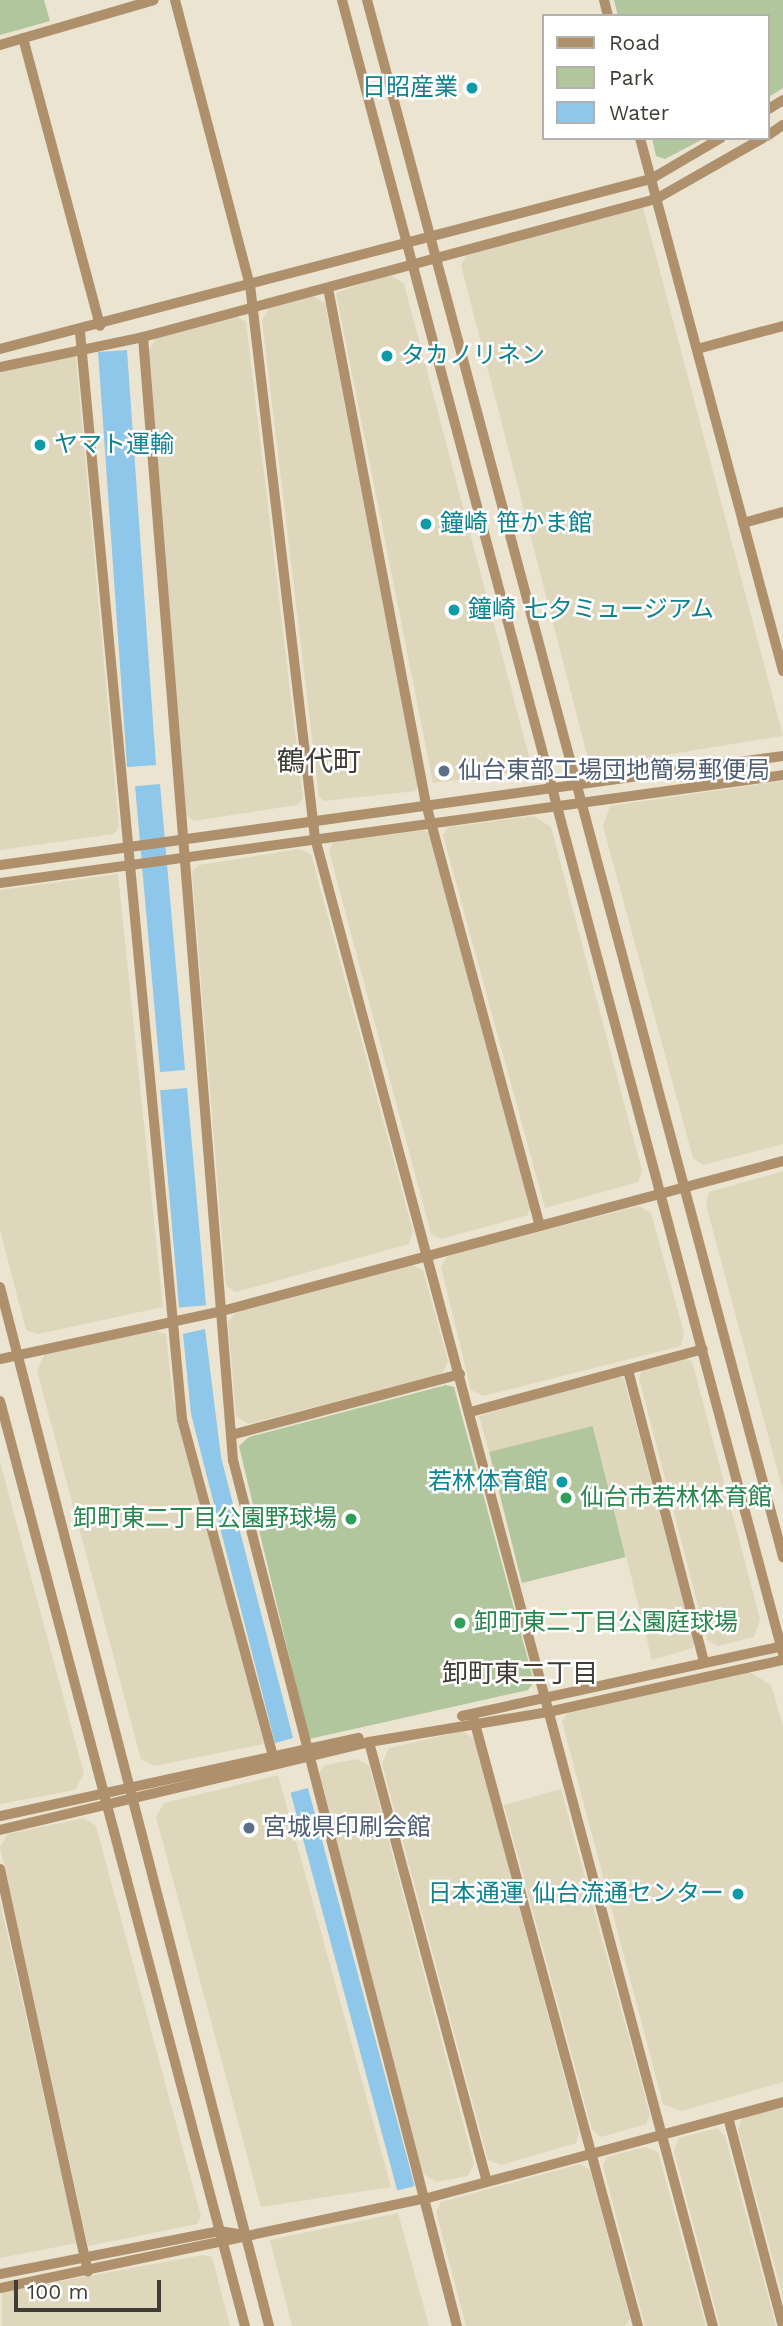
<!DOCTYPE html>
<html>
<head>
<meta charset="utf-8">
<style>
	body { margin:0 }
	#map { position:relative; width:783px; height:2326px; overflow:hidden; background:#eae4d0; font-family:"Work Sans","Noto Sans JP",sans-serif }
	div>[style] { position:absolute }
	.built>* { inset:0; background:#dfd7bc }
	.green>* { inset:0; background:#b1c69c; transform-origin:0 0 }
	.water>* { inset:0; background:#8ec7e9; transform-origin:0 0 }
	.minor>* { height:10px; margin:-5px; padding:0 5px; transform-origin:5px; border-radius:5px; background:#ae906d }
	.dots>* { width:19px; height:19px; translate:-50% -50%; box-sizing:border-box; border:4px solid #fff; border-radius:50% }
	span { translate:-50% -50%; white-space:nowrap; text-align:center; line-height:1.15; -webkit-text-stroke:5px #fff; paint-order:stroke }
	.culture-label { font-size:24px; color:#0d838f }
	.right { translate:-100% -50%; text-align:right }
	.left { translate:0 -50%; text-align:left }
	.service-label { font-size:24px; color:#4e5e75 }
	.leisure-label { font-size:24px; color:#27864d }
	.neighbourhood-label { font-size:26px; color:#3f3d35 }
	.quarter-label { font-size:28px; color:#3f3d35 }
	.legend { position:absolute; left:542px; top:14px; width:228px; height:126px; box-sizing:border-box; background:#fff; border:2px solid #b2b1ae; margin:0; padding:9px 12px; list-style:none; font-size:21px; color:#3f3d35 }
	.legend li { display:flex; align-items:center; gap:14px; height:35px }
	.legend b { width:35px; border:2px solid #b2b1ae }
	.scale { position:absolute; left:14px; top:2280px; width:147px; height:32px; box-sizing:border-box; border:4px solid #3f3d35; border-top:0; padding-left:9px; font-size:21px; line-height:24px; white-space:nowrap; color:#3f3d35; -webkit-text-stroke:5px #fff; paint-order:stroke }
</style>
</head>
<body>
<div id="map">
	<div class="built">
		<div style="clip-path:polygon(643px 207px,783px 736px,602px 765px,587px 755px,461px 265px,467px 255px)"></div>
		<div style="clip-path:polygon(389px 274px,404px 284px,530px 760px,524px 771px,433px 783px,336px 293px)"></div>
		<div style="clip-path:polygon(313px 296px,325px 303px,418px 785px,415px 791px,324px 801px,319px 797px,262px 320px,270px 307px)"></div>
		<div style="clip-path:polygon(234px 315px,246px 322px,303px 799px,297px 805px,193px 821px,186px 814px,148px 350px,157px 337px)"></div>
		<div style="clip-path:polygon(70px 355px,76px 358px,119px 827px,114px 834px,0 850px,0 369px)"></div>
		<div style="clip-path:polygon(783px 781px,783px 1144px,703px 1165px,693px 1158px,603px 826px,610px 806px)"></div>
		<div style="clip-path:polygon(534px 816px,551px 827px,642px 1171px,638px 1182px,545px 1208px,443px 835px,448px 827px)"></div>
		<div style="clip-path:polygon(424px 830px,431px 834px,530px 1207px,528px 1215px,441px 1239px,431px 1234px,329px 851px,333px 842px)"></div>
		<div style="clip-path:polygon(299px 849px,311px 854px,413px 1231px,409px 1244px,236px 1292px,226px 1286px,192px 872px,199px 865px)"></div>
		<div style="clip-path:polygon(118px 874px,163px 1307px,38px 1334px,26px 1330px,0 1230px,0 890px)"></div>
		<div style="clip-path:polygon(783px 1171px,783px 1491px,706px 1205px,709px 1192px)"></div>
		<div style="clip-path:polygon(639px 1206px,651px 1213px,684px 1333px,681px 1346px,483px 1396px,471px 1390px,441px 1267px,447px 1256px)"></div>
		<div style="clip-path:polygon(412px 1265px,423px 1270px,448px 1361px,442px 1374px,248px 1424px,236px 1416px,228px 1322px,235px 1313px)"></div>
		<div style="clip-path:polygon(156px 1331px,166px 1334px,173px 1398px,264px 1744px,154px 1766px,141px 1759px,37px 1371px,45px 1353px)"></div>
		<div style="clip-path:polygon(683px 1358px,692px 1361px,760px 1619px,754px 1637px,718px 1646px,707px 1640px,639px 1378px,642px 1369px)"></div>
		<div style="clip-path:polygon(617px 1375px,624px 1379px,694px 1642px,693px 1648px,652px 1660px,594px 1427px,490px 1455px,479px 1416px)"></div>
		<div style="clip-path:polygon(0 1462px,84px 1774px,75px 1790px,0 1804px)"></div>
		<div style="clip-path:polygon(749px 1672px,771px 1685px,783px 1726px,783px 2082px,681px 2111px,663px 2104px,562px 1721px,568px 1713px)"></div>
		<div style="clip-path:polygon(463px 1731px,475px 1740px,579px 2133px,576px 2143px,501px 2165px,488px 2160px,382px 1764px,389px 1748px)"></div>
		<div style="clip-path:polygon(358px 1759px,369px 1766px,474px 2164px,468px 2176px,436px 2182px,422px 2173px,319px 1773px,325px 1765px)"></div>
		<div style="clip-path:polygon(278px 1775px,391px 2187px,261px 2207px,156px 1817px,164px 1803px)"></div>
		<div style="clip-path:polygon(561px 1789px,650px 2115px,646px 2124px,601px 2137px,592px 2130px,504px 1805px)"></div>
		<div style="clip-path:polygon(84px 1818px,96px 1826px,201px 2216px,197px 2224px,88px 2246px,0 1847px,8px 1834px)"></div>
		<div style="clip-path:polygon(0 1902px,77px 2243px,0 2258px)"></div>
		<div style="clip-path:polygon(783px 2108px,783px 2297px,738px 2130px,742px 2118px)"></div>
		<div style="clip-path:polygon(717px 2128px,725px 2136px,776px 2326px,720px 2326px,674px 2151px,679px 2138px)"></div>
		<div style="clip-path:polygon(645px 2147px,658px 2152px,706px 2326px,645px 2326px,603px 2166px,607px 2157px)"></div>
		<div style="clip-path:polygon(580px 2164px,590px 2170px,630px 2318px,626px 2326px,466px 2326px,436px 2212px,441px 2202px)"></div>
		<div style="clip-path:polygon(398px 2213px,429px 2326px,292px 2326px,270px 2240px)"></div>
		<div style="clip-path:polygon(203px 2255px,212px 2257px,230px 2326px,2px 2326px,2px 2292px)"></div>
	</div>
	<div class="green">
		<div style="clip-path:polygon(0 0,44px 0,50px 21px,0 35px)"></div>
		<div style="clip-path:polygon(614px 0,783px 0,783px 88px,767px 98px,767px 16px,618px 16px)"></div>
		<div style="clip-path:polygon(652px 138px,705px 138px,665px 159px,656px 156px)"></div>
		<div style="clip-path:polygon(446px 1385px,454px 1387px,534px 1682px,528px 1690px,309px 1739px,239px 1446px,249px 1437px)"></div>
		<div style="left:593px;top:1426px;width:135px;height:107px;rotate:76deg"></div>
	</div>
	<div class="water">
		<div style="left:127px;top:350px;width:416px;height:29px;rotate:86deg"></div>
		<div style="left:160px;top:784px;width:287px;height:25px;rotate:85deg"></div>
		<div style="left:187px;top:1088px;width:218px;height:27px;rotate:85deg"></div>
		<div style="clip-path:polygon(205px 1329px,221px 1457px,293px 1738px,275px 1743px,191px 1414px,183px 1334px)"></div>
		<div style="left:308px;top:1788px;width:412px;height:18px;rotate:75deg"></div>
	</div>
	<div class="minor">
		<div style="left:175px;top:0;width:295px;rotate:75.3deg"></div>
		<div style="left:250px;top:285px;width:557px;rotate:83.3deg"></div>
		<div style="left:315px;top:838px;width:1540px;rotate:75.03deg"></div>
		<div style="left:342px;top:0;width:1712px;rotate:75.07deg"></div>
		<div style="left:367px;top:0;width:1612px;rotate:75.04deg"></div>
		<div style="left:604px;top:0;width:16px;rotate:76deg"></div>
		<div style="left:23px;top:38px;width:298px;rotate:75deg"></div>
		<div style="left:0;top:45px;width:160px;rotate:-16.3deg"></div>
		<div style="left:767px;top:110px;width:19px;rotate:-32deg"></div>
		<div style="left:767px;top:136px;width:19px;rotate:-35deg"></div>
		<div style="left:640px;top:138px;width:552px;rotate:74.98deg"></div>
		<div style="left:328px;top:288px;width:525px;rotate:79.25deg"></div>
		<div style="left:426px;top:804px;width:437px;rotate:74.9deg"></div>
		<div style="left:80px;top:332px;width:1092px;rotate:84.64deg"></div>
		<div style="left:182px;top:1419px;width:357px;rotate:74.9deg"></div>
		<div style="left:143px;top:337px;width:1127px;rotate:85.42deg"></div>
		<div style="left:233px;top:1460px;width:895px;rotate:75.5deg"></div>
		<div style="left:0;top:349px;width:673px;rotate:-14.64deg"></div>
		<div style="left:651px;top:179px;width:81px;rotate:-30.4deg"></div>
		<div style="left:697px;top:349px;width:89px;rotate:-15deg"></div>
		<div style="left:0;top:367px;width:146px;rotate:-11.8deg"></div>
		<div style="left:143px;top:337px;width:531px;rotate:-15.06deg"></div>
		<div style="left:656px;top:199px;width:123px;rotate:-29.7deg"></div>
		<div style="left:743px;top:523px;width:41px;rotate:-15.4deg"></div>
		<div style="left:0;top:865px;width:791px;rotate:-7.93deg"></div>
		<div style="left:0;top:883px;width:790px;rotate:-7.85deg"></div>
		<div style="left:0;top:1287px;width:1073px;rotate:75.48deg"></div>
		<div style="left:0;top:1359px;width:227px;rotate:-12.2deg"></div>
		<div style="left:222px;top:1311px;width:581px;rotate:-14.97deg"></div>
		<div style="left:628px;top:1370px;width:302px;rotate:75.4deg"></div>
		<div style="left:0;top:1401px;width:957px;rotate:75.17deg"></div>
		<div style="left:470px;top:1412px;width:241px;rotate:-15.1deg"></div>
		<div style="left:231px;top:1435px;width:237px;rotate:-14.9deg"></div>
		<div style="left:462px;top:1716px;width:329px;rotate:-12.3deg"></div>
		<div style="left:474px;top:1720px;width:628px;rotate:74.86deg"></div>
		<div style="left:369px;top:1742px;width:453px;rotate:75deg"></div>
		<div style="left:0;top:1816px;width:367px;rotate:-12.3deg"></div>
		<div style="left:0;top:1830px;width:379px;rotate:-13.4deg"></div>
		<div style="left:369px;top:1742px;width:181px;rotate:-9.5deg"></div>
		<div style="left:548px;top:1712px;width:241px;rotate:-12.5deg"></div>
		<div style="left:0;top:1869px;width:412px;rotate:77.7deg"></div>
		<div style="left:728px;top:2117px;width:216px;rotate:75.3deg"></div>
		<div style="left:0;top:2274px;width:223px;rotate:-11.1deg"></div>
		<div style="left:219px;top:2231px;width:24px;rotate:9deg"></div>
		<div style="left:0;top:2288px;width:433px;rotate:-11.9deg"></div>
		<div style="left:424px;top:2199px;width:372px;rotate:-15.1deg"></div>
	</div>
	<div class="dots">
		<div style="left:472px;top:88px;background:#0f9aa8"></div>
		<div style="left:387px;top:356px;background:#0f9aa8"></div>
		<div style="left:40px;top:445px;background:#0f9aa8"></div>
		<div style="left:426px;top:524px;background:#0f9aa8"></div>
		<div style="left:454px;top:610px;background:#0f9aa8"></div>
		<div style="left:444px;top:771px;background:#5c6f8a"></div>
		<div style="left:562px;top:1482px;background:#0f9aa8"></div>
		<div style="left:566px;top:1498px;background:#2e9e5b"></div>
		<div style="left:351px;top:1519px;background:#2e9e5b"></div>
		<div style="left:460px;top:1623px;background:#2e9e5b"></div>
		<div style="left:249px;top:1828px;background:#5c6f8a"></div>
		<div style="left:738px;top:1894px;background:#0f9aa8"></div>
	</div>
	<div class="culture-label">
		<span class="right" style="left:458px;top:88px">日昭産業</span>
		<span class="left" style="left:401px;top:356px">タカノリネン</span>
		<span class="left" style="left:54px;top:445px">ヤマト運輸</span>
		<span class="left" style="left:440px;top:524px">鐘崎 笹かま館</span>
		<span class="left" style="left:468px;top:610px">鐘崎 七夕ミュージアム</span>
		<span class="right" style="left:548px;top:1482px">若林体育館</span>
		<span class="right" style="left:724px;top:1894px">日本通運 仙台流通センター</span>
	</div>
	<div class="service-label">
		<span class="left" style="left:458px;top:771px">仙台東部工場団地簡易郵便局</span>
		<span class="left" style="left:263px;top:1828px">宮城県印刷会館</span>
	</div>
	<div class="leisure-label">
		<span class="left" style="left:580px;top:1498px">仙台市若林体育館</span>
		<span class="right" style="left:337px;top:1519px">卸町東二丁目公園野球場</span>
		<span class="left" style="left:474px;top:1623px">卸町東二丁目公園庭球場</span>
	</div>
	<div class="neighbourhood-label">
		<span style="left:520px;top:1674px">卸町東二丁目</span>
	</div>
	<div class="quarter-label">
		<span style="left:319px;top:762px">鶴代町</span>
	</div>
	<ul class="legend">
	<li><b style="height:9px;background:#ae906d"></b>Road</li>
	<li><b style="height:19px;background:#b1c69c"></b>Park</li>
	<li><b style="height:19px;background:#8ec7e9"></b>Water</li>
	</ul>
	<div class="scale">100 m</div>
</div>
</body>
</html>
